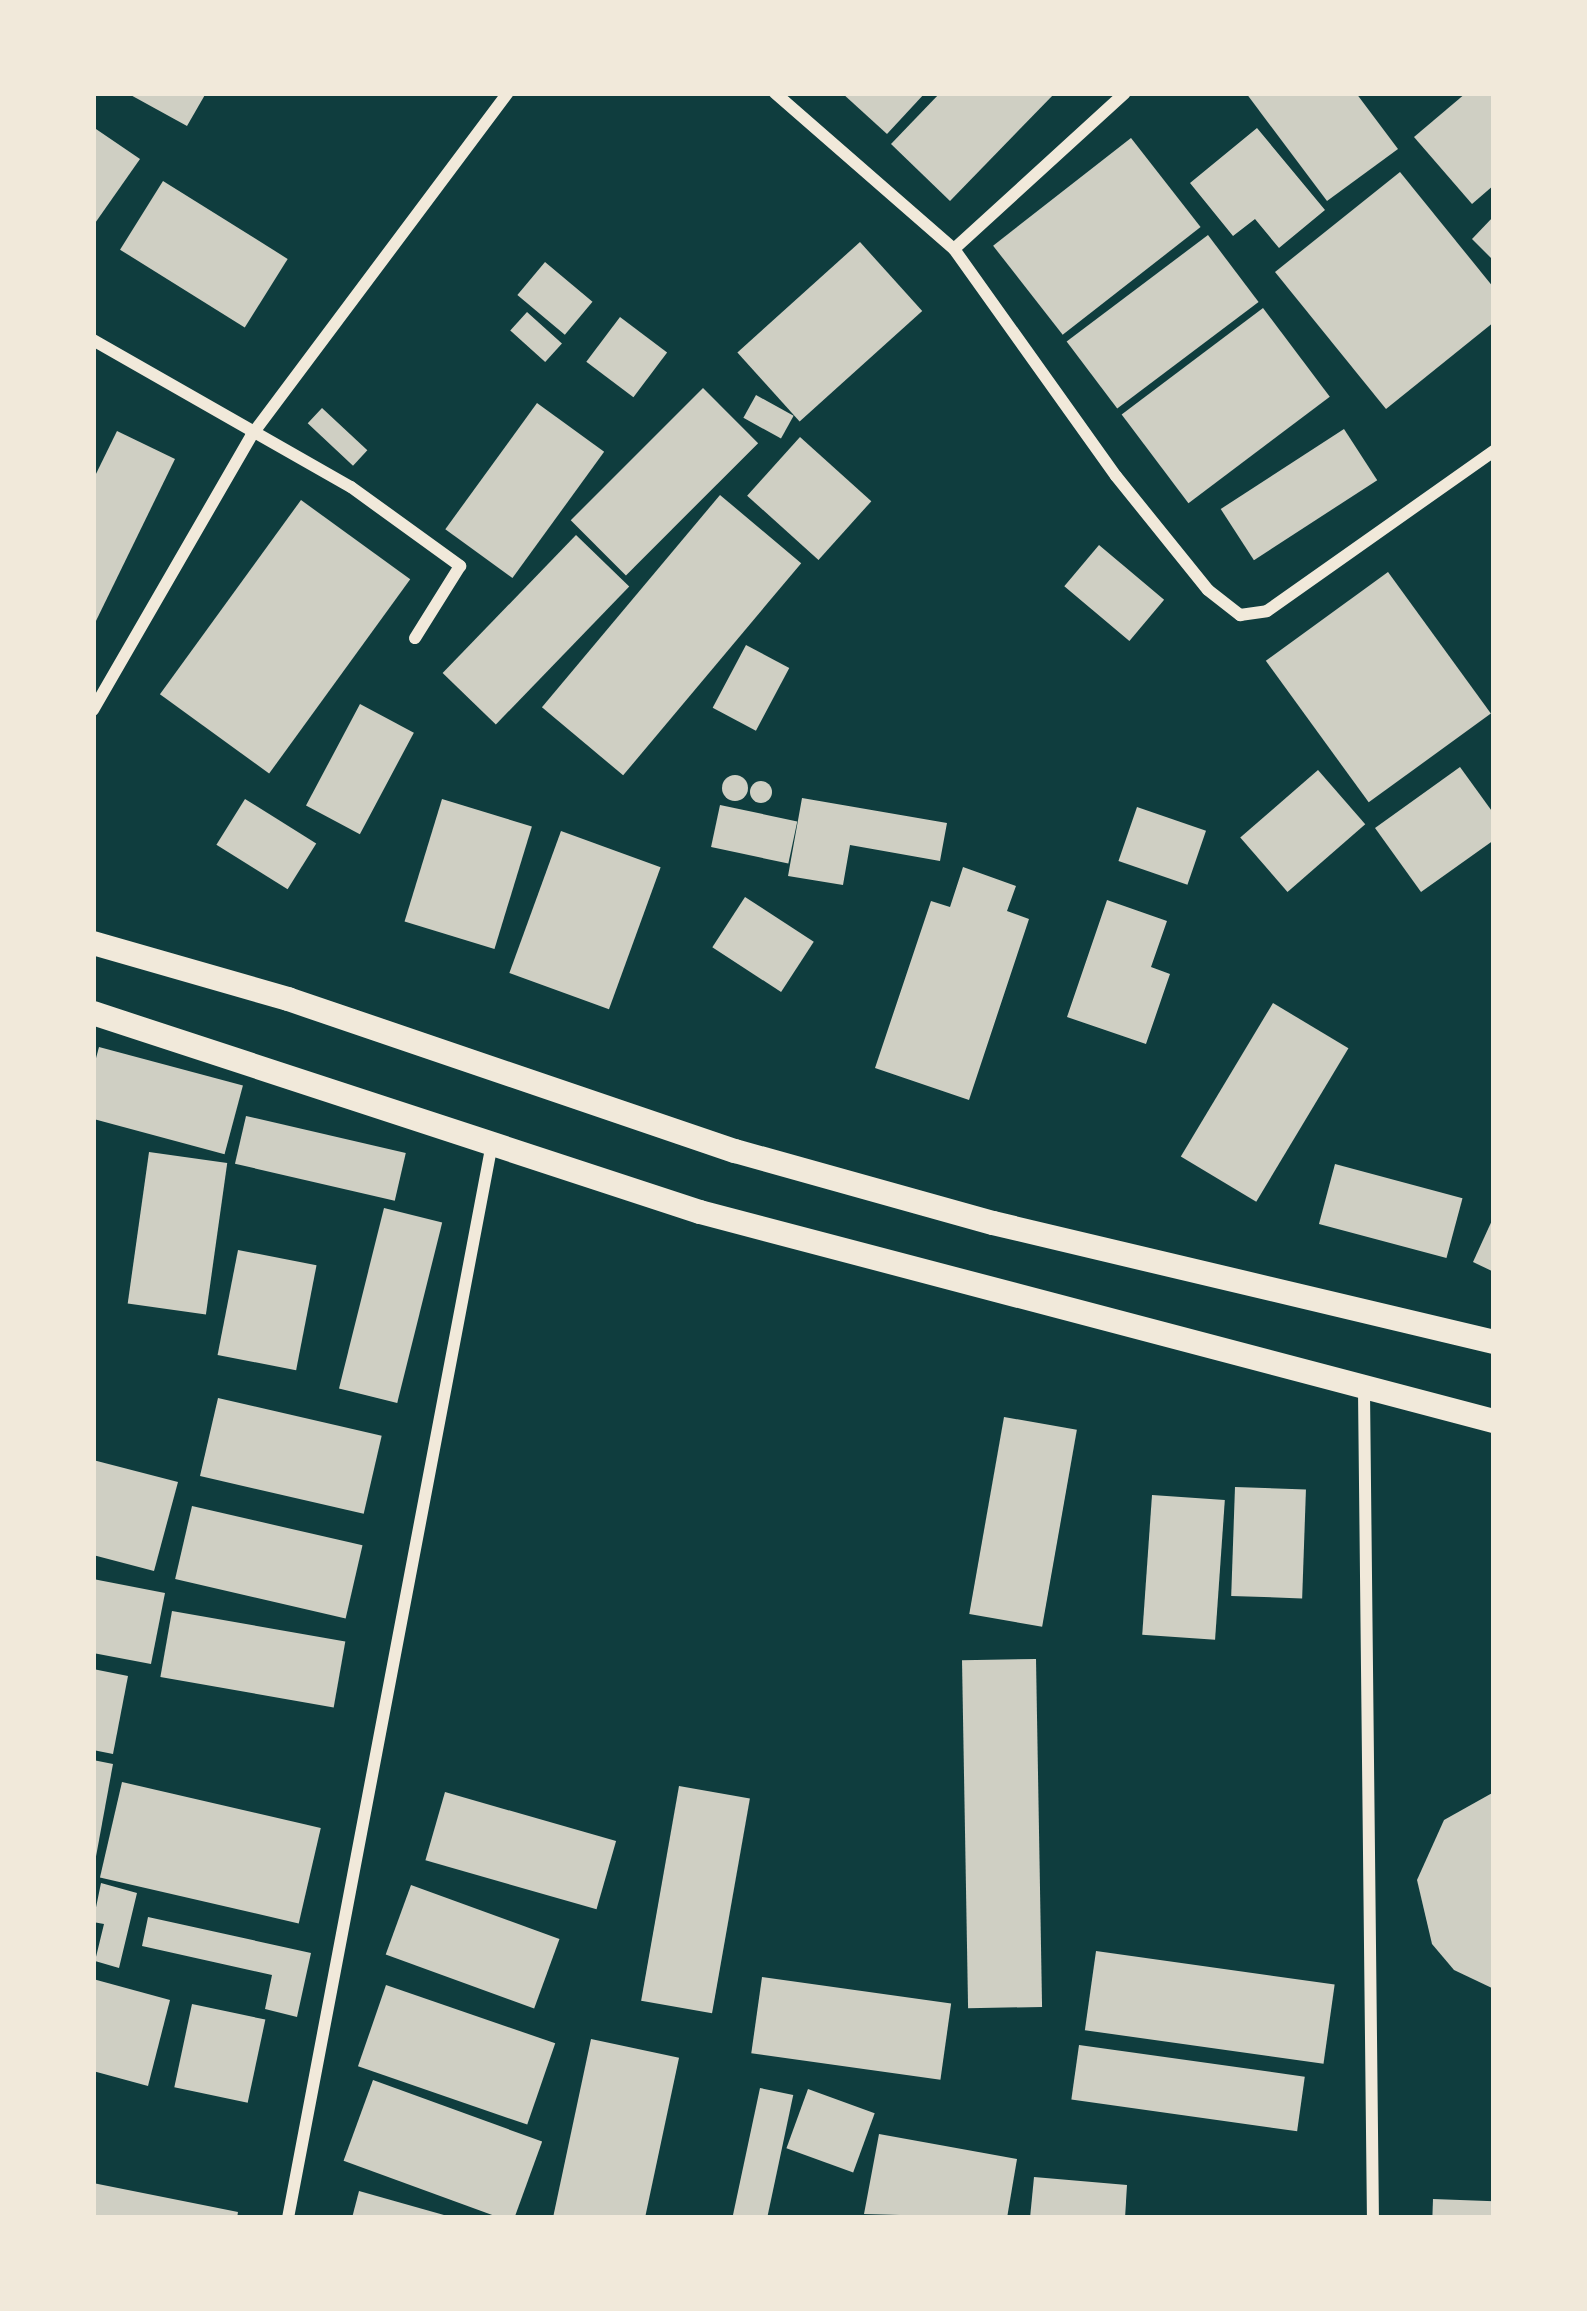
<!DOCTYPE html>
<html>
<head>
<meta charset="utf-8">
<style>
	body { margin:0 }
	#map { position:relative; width:1587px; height:2311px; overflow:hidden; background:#0f3d3e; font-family:Spectral,serif }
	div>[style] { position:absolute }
	.building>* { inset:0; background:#cfcfc3; transform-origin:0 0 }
	.round { border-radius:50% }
	.minor>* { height:12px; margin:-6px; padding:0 6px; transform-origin:6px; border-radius:6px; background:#f1e9da }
	.secondary>* { height:24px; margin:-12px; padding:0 12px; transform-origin:12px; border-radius:12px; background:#f1e9da }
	span { translate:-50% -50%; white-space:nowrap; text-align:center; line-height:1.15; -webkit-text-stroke:12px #f1e9da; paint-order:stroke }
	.frame { position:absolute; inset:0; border:96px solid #f1e9da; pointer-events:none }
</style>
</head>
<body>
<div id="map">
	<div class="building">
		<div style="clip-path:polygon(127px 93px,206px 93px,187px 126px)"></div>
		<div style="clip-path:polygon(842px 93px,925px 93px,887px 134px)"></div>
		<div style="clip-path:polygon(940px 93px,1055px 93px,950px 201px,891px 144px)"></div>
		<div style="clip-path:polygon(1246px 93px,1356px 93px,1398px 149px,1327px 201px)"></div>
		<div style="clip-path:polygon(1466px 93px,1494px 93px,1494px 185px,1472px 204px,1414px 137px)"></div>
		<div style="clip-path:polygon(93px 127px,140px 159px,93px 226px)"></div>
		<div style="clip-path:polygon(1257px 128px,1325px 210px,1279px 248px,1255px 219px,1233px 236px,1190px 183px)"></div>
		<div style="left:1131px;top:138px;width:113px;height:175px;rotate:52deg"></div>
		<div style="clip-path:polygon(1400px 172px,1494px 288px,1494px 322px,1386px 409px,1275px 272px)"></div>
		<div style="left:163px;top:181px;width:147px;height:81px;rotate:32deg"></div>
		<div style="clip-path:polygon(1494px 216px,1494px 261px,1472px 239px)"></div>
		<div style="left:1208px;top:235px;width:84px;height:177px;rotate:53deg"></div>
		<div style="left:860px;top:242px;width:93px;height:165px;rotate:48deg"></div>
		<div style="left:545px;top:262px;width:62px;height:43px;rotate:40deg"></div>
		<div style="left:1263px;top:308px;width:111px;height:177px;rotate:53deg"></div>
		<div style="left:527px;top:312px;width:47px;height:25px;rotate:42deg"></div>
		<div style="left:620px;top:317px;width:59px;height:56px;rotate:37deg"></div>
		<div style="left:703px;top:388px;width:78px;height:187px;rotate:45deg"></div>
		<div style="left:756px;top:395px;width:43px;height:26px;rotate:29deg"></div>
		<div style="left:537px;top:403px;width:83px;height:156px;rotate:36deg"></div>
		<div style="left:322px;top:408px;width:62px;height:21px;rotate:43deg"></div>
		<div style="left:1344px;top:429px;width:61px;height:147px;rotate:57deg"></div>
		<div style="clip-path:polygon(117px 431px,175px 459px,93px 627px,93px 480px)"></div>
		<div style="left:800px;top:437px;width:96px;height:79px;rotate:42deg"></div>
		<div style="left:720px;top:495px;width:106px;height:277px;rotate:40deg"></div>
		<div style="left:301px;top:500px;width:135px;height:240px;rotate:36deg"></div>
		<div style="left:576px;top:535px;width:74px;height:192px;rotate:44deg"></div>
		<div style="left:1099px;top:545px;width:85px;height:54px;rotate:40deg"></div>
		<div style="left:1388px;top:572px;width:175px;height:151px;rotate:54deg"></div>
		<div style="left:746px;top:645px;width:49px;height:71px;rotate:28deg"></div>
		<div style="left:360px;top:704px;width:61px;height:115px;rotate:28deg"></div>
		<div style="clip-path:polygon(1460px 767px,1494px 814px,1494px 840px,1421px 892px,1375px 828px)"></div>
		<div style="left:1318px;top:770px;width:72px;height:103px;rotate:49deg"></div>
		<div class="round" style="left:722px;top:775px;width:26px;height:26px"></div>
		<div class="round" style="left:750px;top:781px;width:22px;height:22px"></div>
		<div style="clip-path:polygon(802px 798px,947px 823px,940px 861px,850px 845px,843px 885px,788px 876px)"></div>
		<div style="left:245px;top:799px;width:84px;height:54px;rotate:32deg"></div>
		<div style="left:442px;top:799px;width:94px;height:128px;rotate:17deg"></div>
		<div style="left:720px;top:805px;width:79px;height:43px;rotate:12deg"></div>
		<div style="left:1137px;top:807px;width:73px;height:57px;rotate:19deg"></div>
		<div style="left:561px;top:831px;width:106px;height:151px;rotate:20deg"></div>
		<div style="clip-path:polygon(963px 867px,1016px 886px,1007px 911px,1029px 919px,969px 1100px,875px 1068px,931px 901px,950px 907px)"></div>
		<div style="left:745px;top:897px;width:82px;height:60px;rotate:33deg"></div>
		<div style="clip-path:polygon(1107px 900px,1167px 921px,1151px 967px,1170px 974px,1146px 1044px,1067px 1017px)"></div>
		<div style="left:1273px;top:1003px;width:88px;height:179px;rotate:31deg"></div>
		<div style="left:99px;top:1047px;width:149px;height:71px;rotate:15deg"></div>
		<div style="left:246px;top:1116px;width:164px;height:49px;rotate:13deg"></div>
		<div style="left:149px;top:1152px;width:79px;height:153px;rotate:8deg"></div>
		<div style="left:1335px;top:1164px;width:132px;height:62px;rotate:15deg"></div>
		<div style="left:384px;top:1208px;width:60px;height:186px;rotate:14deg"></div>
		<div style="clip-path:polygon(1494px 1216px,1494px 1272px,1473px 1262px)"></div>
		<div style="left:238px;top:1250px;width:80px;height:107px;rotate:11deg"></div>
		<div style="left:218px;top:1398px;width:168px;height:80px;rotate:13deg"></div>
		<div style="left:1004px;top:1417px;width:74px;height:200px;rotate:10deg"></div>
		<div style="clip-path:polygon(93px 1460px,178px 1482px,154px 1571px,93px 1555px)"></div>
		<div style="left:1235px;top:1487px;width:71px;height:109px;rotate:2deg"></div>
		<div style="left:1152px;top:1495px;width:73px;height:140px;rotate:4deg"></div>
		<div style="left:192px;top:1506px;width:175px;height:75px;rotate:13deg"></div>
		<div style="clip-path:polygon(93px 1579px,165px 1593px,151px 1664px,93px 1653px)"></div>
		<div style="left:172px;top:1611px;width:176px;height:67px;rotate:10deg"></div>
		<div style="left:1036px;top:1659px;width:348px;height:74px;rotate:89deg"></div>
		<div style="clip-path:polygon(93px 1669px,128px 1676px,113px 1754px,93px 1750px)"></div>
		<div style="clip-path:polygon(93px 1760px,113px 1764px,95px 1862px,93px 1862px)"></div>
		<div style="left:122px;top:1782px;width:204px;height:98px;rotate:13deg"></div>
		<div style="left:679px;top:1786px;width:72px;height:218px;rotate:10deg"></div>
		<div style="left:445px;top:1792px;width:178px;height:71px;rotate:16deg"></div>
		<div style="clip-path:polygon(1494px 1792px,1494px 1989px,1454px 1970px,1432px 1944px,1417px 1880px,1444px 1820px)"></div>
		<div style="clip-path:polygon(101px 1883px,137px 1893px,119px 1968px,95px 1961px,104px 1924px,93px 1922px)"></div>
		<div style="left:411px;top:1885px;width:158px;height:74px;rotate:20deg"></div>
		<div style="clip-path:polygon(148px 1917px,311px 1953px,297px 2017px,265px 2009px,272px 1975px,142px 1946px)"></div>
		<div style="left:1096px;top:1951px;width:241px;height:80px;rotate:8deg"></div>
		<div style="left:762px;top:1977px;width:191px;height:77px;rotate:8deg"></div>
		<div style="clip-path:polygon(93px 1979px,170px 2000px,148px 2086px,93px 2071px)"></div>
		<div style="left:386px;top:1985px;width:179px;height:86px;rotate:19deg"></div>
		<div style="left:192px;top:2004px;width:75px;height:85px;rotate:12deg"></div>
		<div style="left:591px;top:2039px;width:90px;height:183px;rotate:12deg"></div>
		<div style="left:1079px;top:2045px;width:228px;height:55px;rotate:8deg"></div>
		<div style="left:373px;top:2080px;width:180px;height:86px;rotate:20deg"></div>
		<div style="left:760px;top:2088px;width:34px;height:133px;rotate:12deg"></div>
		<div style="left:808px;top:2089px;width:71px;height:63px;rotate:20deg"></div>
		<div style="clip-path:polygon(879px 2134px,1017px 2159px,1007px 2218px,864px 2214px)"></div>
		<div style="clip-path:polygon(1034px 2177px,1127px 2185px,1125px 2218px,1030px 2218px)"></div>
		<div style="clip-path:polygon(93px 2183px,238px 2212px,237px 2218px,93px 2218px)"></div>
		<div style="clip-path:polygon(359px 2191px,451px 2217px,450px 2218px,352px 2218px)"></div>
		<div style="left:1433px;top:2199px;width:61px;height:19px;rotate:2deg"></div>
	</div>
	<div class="minor">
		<div style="left:775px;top:93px;width:237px;rotate:41.1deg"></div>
		<div style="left:954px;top:249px;width:279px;rotate:54.5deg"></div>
		<div style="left:1116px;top:476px;width:146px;rotate:51.1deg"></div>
		<div style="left:1208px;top:590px;width:41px;rotate:38deg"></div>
		<div style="left:1240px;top:615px;width:27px;rotate:-8deg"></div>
		<div style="left:1267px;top:611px;width:278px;rotate:-35.2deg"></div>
		<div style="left:954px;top:249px;width:231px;rotate:-42.4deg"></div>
		<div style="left:93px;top:340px;width:297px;rotate:29.7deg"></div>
		<div style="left:351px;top:487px;width:135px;rotate:35.9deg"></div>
		<div style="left:460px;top:566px;width:85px;rotate:122deg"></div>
		<div style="left:93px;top:710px;width:316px;rotate:-60deg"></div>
		<div style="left:251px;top:436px;width:429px;rotate:-53.2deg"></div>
		<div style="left:1364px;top:1391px;width:827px;rotate:89.38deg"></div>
		<div style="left:288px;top:2218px;width:1094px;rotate:-79.25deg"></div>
	</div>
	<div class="secondary">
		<div style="left:93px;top:943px;width:203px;rotate:16deg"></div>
		<div style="left:288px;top:999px;width:472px;rotate:18.8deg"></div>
		<div style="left:735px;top:1151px;width:268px;rotate:15.6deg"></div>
		<div style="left:993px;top:1223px;width:515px;rotate:13.36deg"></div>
		<div style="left:93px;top:1013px;width:639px;rotate:18.15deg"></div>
		<div style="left:700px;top:1212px;width:821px;rotate:14.75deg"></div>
	</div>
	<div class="frame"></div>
</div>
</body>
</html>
